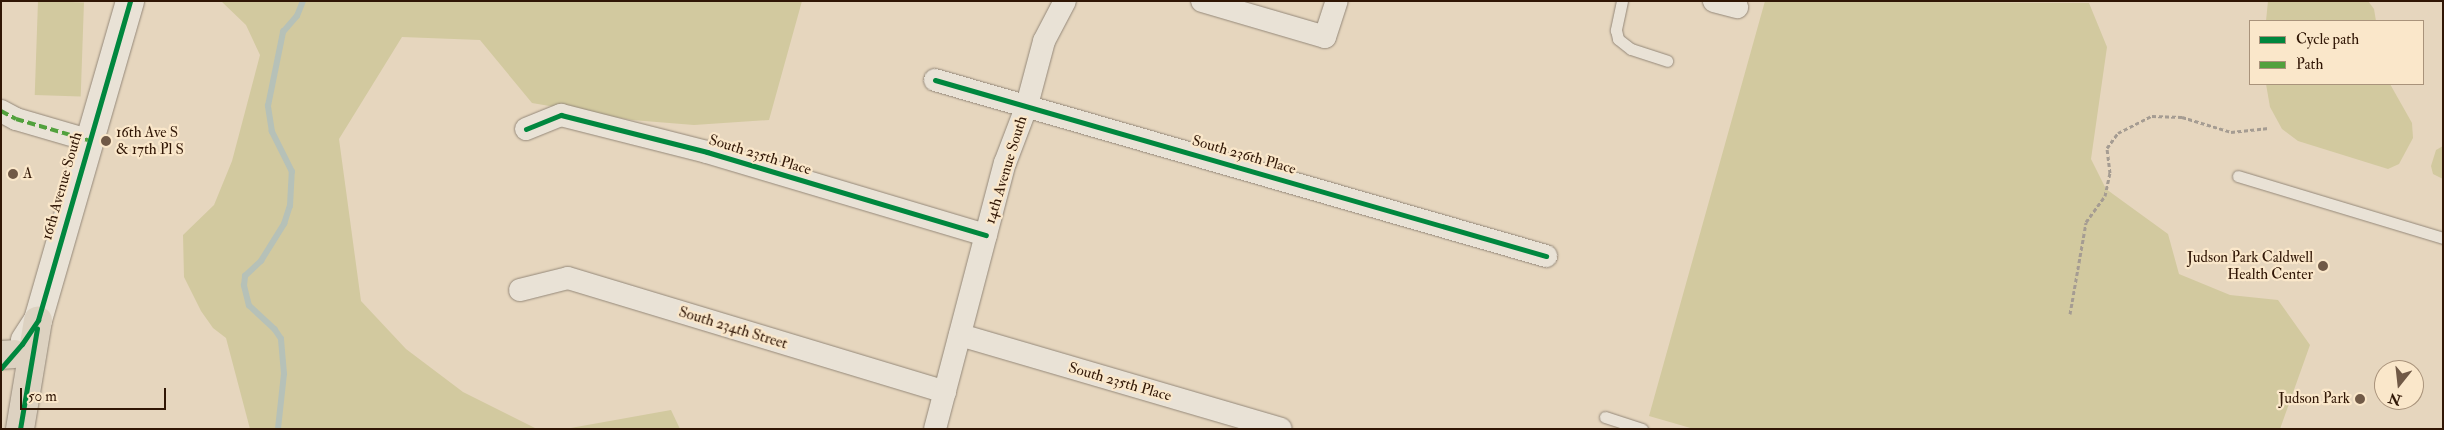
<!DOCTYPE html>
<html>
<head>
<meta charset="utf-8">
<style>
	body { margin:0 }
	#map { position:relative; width:2444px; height:430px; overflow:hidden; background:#e6d6be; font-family:"IM FELL Double Pica",serif }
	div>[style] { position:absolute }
	.green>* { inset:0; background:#d2c99f; transform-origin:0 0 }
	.stream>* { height:5.5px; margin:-2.75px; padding:0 2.75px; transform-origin:2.75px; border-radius:2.75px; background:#b6c1b8 }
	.path>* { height:3px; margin-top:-1.5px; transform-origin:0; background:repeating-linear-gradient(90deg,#a59c92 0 4px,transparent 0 6.5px) }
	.roads { filter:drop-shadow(0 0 1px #948879) drop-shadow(0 0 1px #948879) }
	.lane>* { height:11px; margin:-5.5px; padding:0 5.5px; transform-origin:5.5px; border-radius:5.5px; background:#e9e2d6 }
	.street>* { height:22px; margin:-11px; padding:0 11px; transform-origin:11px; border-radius:11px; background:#e9e2d6 }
	.secondary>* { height:28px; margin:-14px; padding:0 14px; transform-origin:14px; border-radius:14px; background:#e9e2d6 }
	.primary>* { height:28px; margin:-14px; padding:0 14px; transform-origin:14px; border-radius:14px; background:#ddd2c1 }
	.quiet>* { height:4px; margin-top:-2px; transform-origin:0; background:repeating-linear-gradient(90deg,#52a13d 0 8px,transparent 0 12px) }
	.cycleway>* { height:5px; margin:-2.5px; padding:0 2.5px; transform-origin:2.5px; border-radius:2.5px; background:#00873e }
	.dots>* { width:14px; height:14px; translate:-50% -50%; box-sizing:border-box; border:2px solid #fae7ca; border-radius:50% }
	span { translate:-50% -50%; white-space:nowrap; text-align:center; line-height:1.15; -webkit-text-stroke:4.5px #fae7ca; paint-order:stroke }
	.poi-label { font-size:15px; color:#301605 }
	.left { translate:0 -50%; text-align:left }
	.right { translate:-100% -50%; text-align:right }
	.street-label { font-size:15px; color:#301605 }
	.frame { position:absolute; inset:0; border:2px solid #301605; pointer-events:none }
	.legend { position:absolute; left:2249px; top:20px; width:175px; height:65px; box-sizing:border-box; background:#fae7ca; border:1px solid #a9937b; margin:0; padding:6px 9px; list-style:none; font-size:15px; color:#301605 }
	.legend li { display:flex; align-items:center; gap:10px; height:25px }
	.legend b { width:25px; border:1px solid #a9937b }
	.north { position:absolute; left:2374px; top:360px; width:50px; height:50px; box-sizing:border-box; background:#fae7ca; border:1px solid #a9937b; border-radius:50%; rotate:196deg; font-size:14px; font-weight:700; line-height:20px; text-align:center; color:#301605 }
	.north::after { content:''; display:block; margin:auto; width:18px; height:22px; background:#705946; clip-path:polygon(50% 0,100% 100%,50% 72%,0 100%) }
	.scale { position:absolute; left:20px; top:388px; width:146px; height:22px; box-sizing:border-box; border:2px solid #301605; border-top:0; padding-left:6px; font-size:15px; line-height:18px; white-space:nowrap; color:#301605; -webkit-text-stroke:4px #fae7ca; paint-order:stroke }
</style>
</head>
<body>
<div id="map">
	<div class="green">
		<div style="left:38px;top:1px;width:46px;height:94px;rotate:2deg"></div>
		<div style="clip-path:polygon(221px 1px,802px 1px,769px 120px,694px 125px,632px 120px,532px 103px,480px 40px,402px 37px,339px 139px,361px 301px,406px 349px,463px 392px,537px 429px,250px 429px,226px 338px,213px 328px,201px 311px,184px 277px,183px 235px,214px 205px,232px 161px,260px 55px,246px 25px)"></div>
		<div style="clip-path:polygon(1765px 1px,2089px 3px,2107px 47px,2091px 159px,2106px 189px,2168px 234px,2179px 274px,2230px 295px,2278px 300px,2310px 345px,2280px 429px,1694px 429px,1649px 416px)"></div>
		<div style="clip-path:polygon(2268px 1px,2368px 1px,2374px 9px,2376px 21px,2266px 21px)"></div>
		<div style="clip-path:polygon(2266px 84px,2390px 84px,2412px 123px,2413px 138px,2399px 164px,2388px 169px,2298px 141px,2282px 129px,2270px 107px)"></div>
		<div style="clip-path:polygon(2443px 146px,2443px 179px,2433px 174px,2431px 166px,2436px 150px)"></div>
		<div style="clip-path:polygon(671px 410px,680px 429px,565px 429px)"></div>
	</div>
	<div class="stream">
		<div style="left:278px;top:429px;width:55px;rotate:-83.8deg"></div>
		<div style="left:284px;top:374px;width:35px;rotate:-95deg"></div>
		<div style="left:281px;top:339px;width:11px;rotate:-124deg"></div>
		<div style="left:275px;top:330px;width:35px;rotate:-137deg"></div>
		<div style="left:249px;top:306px;width:21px;rotate:-104deg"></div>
		<div style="left:244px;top:286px;width:10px;rotate:-84deg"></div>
		<div style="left:245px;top:276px;width:22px;rotate:-43deg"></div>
		<div style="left:261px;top:261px;width:44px;rotate:-58.1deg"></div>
		<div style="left:284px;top:224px;width:19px;rotate:-72deg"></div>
		<div style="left:290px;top:206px;width:34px;rotate:-87deg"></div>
		<div style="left:292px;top:172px;width:45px;rotate:-116.6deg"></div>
		<div style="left:272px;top:132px;width:26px;rotate:-99deg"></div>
		<div style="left:268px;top:106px;width:76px;rotate:-78.5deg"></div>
		<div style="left:283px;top:32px;width:21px;rotate:-49deg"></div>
		<div style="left:297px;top:16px;width:16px;rotate:-68deg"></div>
	</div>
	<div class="path">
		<div style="left:2070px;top:314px;width:93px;rotate:-80.1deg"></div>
		<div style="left:2086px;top:222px;width:32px;rotate:-54deg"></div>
		<div style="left:2105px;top:196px;width:24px;rotate:-78deg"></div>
		<div style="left:2110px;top:173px;width:25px;rotate:-97deg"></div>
		<div style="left:2107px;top:148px;width:19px;rotate:-54deg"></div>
		<div style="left:2118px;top:133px;width:38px;rotate:-27deg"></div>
		<div style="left:2152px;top:116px;width:30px;rotate:2deg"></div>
		<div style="left:2182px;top:117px;width:51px;rotate:17deg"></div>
		<div style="left:2231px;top:132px;width:38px;rotate:-6deg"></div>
	</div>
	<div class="roads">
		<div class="lane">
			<div style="left:1622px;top:1px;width:30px;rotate:102deg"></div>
			<div style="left:1616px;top:30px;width:9px;rotate:77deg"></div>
			<div style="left:1618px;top:39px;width:16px;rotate:38deg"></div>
			<div style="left:1631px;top:49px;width:38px;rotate:18deg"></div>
			<div style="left:2238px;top:176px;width:214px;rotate:16.8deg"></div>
			<div style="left:1605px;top:417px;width:39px;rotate:18deg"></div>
		</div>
		<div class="street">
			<div style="left:1202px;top:1px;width:128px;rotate:16.3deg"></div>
			<div style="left:1325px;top:37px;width:38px;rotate:-72deg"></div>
			<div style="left:1714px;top:1px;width:24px;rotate:15deg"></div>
			<div style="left:935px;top:80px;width:636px;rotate:16.07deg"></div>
			<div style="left:1px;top:111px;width:17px;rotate:28deg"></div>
			<div style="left:16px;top:119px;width:75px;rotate:16.3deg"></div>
			<div style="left:526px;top:129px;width:38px;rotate:-22deg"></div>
			<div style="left:561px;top:115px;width:151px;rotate:14.2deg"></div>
			<div style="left:707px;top:152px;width:291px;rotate:16.6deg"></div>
			<div style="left:520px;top:290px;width:49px;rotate:-14deg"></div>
			<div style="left:568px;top:278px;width:394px;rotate:16.8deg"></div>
			<div style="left:960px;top:335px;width:334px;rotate:16.3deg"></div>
			<div style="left:935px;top:429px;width:275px;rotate:-75.3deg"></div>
			<div style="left:1005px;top:163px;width:62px;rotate:-69.2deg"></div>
			<div style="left:1027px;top:105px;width:66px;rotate:-75.1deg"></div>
			<div style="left:1044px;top:41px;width:45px;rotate:-62.3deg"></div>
		</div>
		<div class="secondary">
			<div style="left:25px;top:340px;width:24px;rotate:-57deg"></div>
			<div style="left:38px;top:320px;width:332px;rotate:-73.9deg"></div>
		</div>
		<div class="primary">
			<div style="left:1px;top:355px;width:13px;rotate:-4deg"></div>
			<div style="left:20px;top:429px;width:110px;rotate:-80.6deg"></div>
		</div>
	</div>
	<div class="quiet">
		<div style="left:1px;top:111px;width:17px;rotate:28deg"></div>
		<div style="left:16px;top:119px;width:75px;rotate:16.3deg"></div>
	</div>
	<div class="cycleway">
		<div style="left:935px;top:80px;width:636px;rotate:16.07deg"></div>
		<div style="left:526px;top:129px;width:38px;rotate:-22deg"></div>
		<div style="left:561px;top:115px;width:151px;rotate:14.2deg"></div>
		<div style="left:707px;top:152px;width:291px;rotate:16.6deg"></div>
		<div style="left:1px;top:368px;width:32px;rotate:-49deg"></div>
		<div style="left:22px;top:344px;width:29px;rotate:-56deg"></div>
		<div style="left:38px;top:320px;width:332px;rotate:-73.9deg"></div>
		<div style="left:20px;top:429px;width:102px;rotate:-80.4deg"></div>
	</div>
	<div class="dots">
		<div style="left:106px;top:141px;background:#705946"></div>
		<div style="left:13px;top:174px;background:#705946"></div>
		<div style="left:2323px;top:266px;background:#705946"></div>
		<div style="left:2360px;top:399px;background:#705946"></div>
	</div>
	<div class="poi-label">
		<span class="left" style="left:116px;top:141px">16th Ave S<br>&amp; 17th Pl S</span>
		<span class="left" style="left:23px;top:174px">A</span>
		<span class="right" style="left:2313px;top:266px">Judson Park Caldwell<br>Health Center</span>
		<span class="right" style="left:2350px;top:399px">Judson Park</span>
	</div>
	<div class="street-label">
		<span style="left:760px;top:155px;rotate:17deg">South 235th Place</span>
		<span style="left:1244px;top:155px;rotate:16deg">South 236th Place</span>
		<span style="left:1006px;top:170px;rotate:-73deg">14th Avenue South</span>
		<span style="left:62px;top:186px;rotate:-74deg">16th Avenue South</span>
		<span style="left:733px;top:328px;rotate:17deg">South 234th Street</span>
		<span style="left:1120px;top:382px;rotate:16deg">South 235th Place</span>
	</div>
	<div class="frame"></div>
	<ul class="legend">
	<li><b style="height:6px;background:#00873e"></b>Cycle path</li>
	<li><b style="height:6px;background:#52a13d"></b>Path</li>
	</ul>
	<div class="north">N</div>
	<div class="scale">50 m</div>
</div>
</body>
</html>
